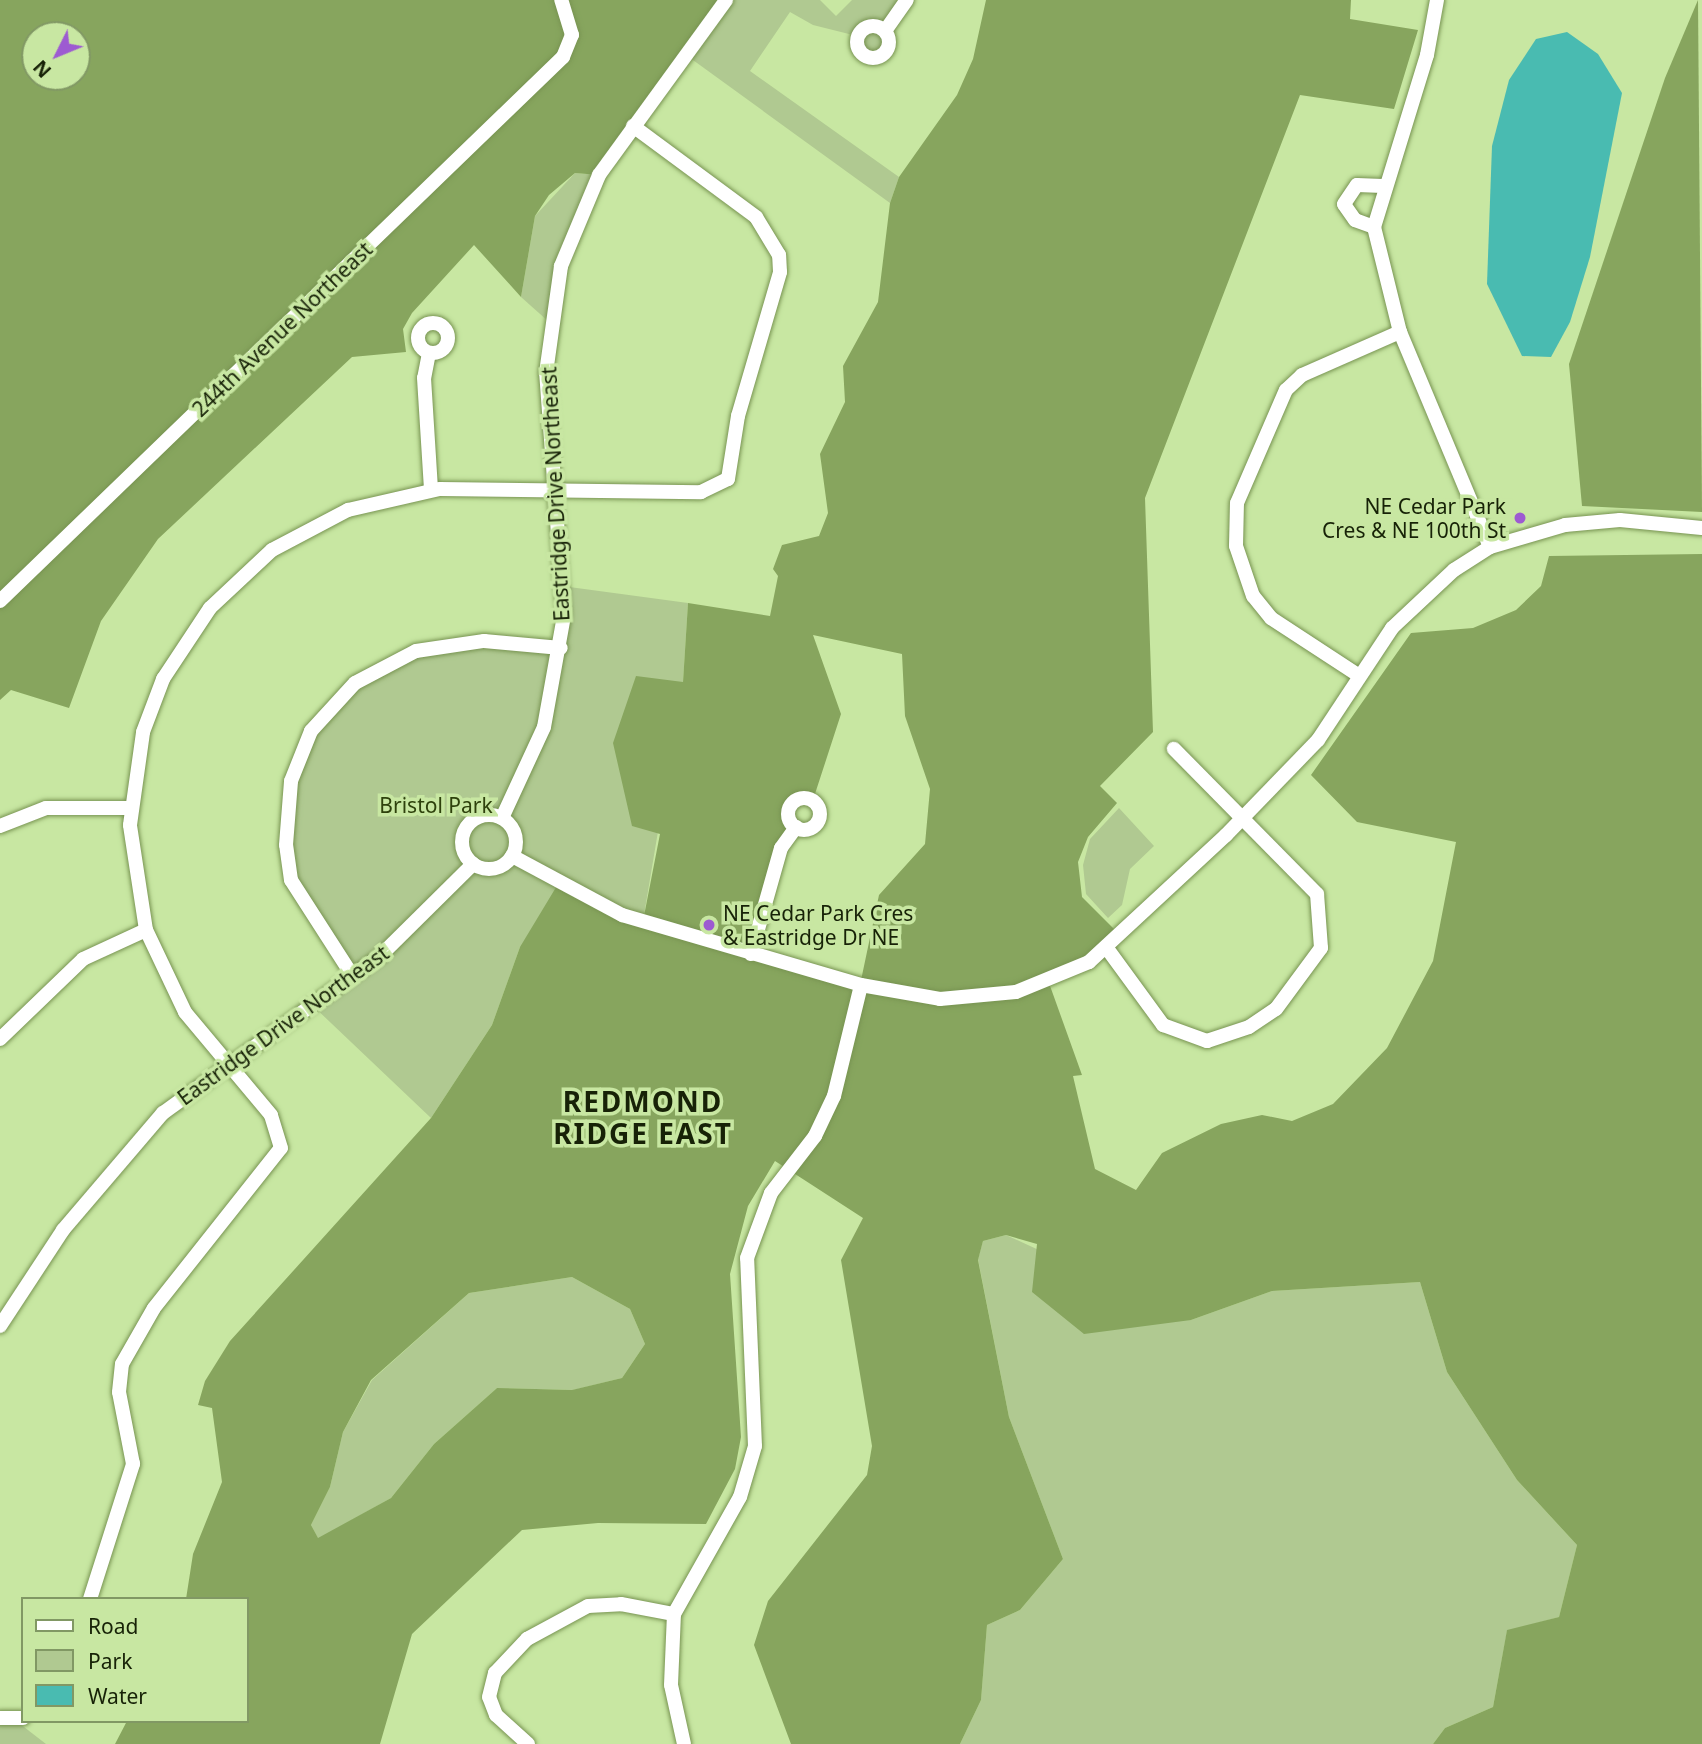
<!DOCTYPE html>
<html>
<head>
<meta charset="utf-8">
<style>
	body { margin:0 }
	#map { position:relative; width:1702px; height:1744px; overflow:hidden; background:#c8e7a2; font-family:"Noto Sans",sans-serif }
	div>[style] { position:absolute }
	.green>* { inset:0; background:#b0c991 }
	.forest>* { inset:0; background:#87a55e }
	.water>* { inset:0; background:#49bbb1 }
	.roads { filter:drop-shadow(0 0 2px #789452) drop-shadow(0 0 2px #789452) }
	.minor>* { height:14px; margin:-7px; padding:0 7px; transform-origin:7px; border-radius:7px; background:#fff }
	.minor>.ring { margin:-7px; padding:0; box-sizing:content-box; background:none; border:14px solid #fff; border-radius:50% }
	.dots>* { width:19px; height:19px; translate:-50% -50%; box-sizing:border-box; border:4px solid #c8e7a2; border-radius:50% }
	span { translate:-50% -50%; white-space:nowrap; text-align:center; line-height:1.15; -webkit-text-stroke:7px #c8e7a2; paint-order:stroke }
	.street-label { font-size:21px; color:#172207 }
	.poi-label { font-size:21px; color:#172207 }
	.right { translate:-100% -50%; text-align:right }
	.left { translate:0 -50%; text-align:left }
	.park-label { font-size:21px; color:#2e410c }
	.district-label { font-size:28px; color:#172207; font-weight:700; letter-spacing:2px }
	.legend { position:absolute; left:21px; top:1597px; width:228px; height:126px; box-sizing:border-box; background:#c8e7a2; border:2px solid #819864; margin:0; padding:9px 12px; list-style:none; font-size:21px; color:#172207 }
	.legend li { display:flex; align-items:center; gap:14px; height:35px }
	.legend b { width:35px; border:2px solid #819864 }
	.north { position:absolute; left:21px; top:21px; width:70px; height:70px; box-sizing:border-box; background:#c8e7a2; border:2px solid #819864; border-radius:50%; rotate:227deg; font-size:19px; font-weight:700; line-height:28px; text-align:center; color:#172207 }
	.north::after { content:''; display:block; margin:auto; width:24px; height:32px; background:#9d5bd1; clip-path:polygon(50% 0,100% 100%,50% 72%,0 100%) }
</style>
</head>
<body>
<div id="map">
	<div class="green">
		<div style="clip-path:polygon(726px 0,820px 0,836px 16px,852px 0,907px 0,879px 57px,864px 55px,857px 36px,813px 25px,790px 12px,750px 71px,899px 177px,890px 203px,686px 55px)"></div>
		<div style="clip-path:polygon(575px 173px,599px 175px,549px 322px,521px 297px,535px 216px)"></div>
		<div style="clip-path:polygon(562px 586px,688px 603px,683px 682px,643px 921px,520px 947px,492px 1025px,431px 1118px,311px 1004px,352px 975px,308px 915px,286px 845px,299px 755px,355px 683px,448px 643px,560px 648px)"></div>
		<div style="clip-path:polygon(1119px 808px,1154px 846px,1130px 869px,1122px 905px,1108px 918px,1086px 894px,1083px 865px,1090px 839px)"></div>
		<div style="clip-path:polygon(1006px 1235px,1191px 1320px,1272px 1291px,1420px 1282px,1447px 1372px,1517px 1480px,1577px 1545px,1559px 1617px,1507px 1631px,1493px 1707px,1445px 1728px,1433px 1744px,960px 1744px,981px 1700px,987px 1625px,1020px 1610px,1063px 1559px,1009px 1417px,978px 1259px,983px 1241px)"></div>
		<div style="clip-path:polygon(572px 1277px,630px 1309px,645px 1344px,622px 1378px,573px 1390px,497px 1388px,434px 1444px,391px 1498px,318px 1539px,311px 1525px,330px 1487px,343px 1432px,372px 1380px,469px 1293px)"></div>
		<div style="clip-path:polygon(0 1718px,15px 1720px,46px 1744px,0 1744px)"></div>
	</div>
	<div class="forest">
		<div style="clip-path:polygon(evenodd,0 0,726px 0,599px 175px,575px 173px,549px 195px,535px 216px,521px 297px,474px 245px,412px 313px,403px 329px,406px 352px,352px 357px,158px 539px,101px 621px,69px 708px,11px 690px,0 700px,0 0,35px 35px,77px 35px,77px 77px,35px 77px,35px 35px)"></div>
		<div style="clip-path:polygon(evenodd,986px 0,1351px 0,1350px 19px,1418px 30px,1394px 109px,1300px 95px,1145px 498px,1153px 732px,1100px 786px,1117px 803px,1088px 837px,1078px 862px,1082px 897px,1120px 935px,1049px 983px,1082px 1075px,1073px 1076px,1095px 1169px,1136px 1190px,1162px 1153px,1221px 1124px,1262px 1115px,1292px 1121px,1333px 1104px,1387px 1048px,1433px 961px,1456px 842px,1357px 822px,1311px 775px,1411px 633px,1473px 628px,1516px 610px,1541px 586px,1549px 556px,1702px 554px,1702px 1744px,1433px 1744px,1445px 1728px,1493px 1707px,1507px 1630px,1559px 1617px,1577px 1545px,1517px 1480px,1447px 1372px,1420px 1282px,1272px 1291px,1191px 1320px,1084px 1334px,1032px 1292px,1037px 1244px,1006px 1235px,983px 1241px,978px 1260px,1009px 1417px,1063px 1559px,1020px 1610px,987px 1625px,981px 1700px,960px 1744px,791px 1744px,754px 1645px,768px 1601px,867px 1475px,872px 1446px,841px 1260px,863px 1218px,775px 1161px,748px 1206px,730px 1274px,741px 1437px,735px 1469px,706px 1524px,598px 1523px,522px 1530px,412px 1634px,380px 1744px,115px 1744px,127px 1721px,247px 1721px,247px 1599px,186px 1599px,193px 1554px,222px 1482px,212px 1408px,198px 1405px,205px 1381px,230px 1341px,431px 1118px,492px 1025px,520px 947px,558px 884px,643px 921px,660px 834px,632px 826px,613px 743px,636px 676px,683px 682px,688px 603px,770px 616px,778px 576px,773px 569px,782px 545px,819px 536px,828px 513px,820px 454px,845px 402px,843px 366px,878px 302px,890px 203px,899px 177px,957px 95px,973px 59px,986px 0,813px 635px,902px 654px,905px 716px,930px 789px,925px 844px,879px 895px,860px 985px,752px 954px,792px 823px,789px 808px,797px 799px,813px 800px,841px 714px,813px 635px,986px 0,572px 1277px,630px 1309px,645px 1344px,622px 1378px,572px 1390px,497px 1388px,434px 1444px,391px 1498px,318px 1538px,311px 1525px,330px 1487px,343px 1432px,371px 1380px,469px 1293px,572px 1277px)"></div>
		<div style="clip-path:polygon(1698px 0,1702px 512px,1582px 506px,1569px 364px,1665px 78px)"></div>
	</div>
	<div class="water">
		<div style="clip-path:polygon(1567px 32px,1598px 54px,1622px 93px,1590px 257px,1570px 322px,1551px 357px,1522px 356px,1487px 284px,1492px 146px,1509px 80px,1536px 39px)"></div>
	</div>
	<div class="roads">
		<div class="minor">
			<div style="left:1437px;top:0;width:56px;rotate:100.3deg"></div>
			<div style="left:1427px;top:55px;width:180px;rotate:107.1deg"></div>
			<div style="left:1374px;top:227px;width:108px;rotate:76.1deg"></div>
			<div style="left:1400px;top:332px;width:233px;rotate:67.3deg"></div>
			<div class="ring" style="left:857px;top:26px;width:18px;height:18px"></div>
			<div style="left:885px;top:31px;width:38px;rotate:-55deg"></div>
			<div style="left:1374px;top:227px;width:20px;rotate:-160deg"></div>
			<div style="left:1355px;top:220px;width:19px;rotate:-125deg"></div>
			<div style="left:1344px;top:204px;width:23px;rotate:-56deg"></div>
			<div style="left:1357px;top:185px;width:26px;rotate:2deg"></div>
			<div class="ring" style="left:418px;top:323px;width:16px;height:16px"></div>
			<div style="left:429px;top:353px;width:25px;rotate:101deg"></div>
			<div style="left:424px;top:378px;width:112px;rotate:86.4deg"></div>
			<div style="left:0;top:601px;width:783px;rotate:-44.02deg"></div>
			<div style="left:563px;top:57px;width:24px;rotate:-68deg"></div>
			<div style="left:572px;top:35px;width:37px;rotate:-107deg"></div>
			<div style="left:1358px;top:675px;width:104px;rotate:-146.8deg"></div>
			<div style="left:1271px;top:618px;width:28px;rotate:-129deg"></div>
			<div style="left:1253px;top:596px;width:53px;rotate:-108.8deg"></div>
			<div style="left:1236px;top:546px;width:43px;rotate:-88.7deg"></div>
			<div style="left:1237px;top:503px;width:123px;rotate:-66.6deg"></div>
			<div style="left:1286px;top:390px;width:22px;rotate:-43deg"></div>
			<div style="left:1302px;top:375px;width:107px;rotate:-23.7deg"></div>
			<div class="ring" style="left:788px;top:798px;width:18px;height:18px"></div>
			<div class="ring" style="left:462px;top:815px;width:40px;height:40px"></div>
			<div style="left:502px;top:818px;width:100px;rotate:-65.2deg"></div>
			<div style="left:544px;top:727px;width:113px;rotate:-79.8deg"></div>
			<div style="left:564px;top:616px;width:244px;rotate:-94.2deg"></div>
			<div style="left:546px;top:373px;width:108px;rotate:-82deg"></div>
			<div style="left:561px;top:266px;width:99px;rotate:-67.3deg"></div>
			<div style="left:599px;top:175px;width:216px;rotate:-54deg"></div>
			<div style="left:0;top:826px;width:49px;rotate:-21.4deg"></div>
			<div style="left:46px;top:808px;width:84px"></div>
			<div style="left:512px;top:856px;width:125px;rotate:28.2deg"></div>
			<div style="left:622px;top:915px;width:249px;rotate:16.3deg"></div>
			<div style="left:861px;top:985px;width:80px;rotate:10deg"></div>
			<div style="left:940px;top:999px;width:76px;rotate:-5.3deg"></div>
			<div style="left:1016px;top:992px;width:79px;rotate:-22.3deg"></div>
			<div style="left:1089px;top:962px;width:187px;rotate:-42.8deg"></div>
			<div style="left:1226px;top:835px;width:132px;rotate:-45.9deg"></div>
			<div style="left:1318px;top:740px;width:134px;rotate:-56.5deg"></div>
			<div style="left:1392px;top:628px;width:85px;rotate:-43.1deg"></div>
			<div style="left:1454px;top:570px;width:43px;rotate:-32.6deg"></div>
			<div style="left:1490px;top:547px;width:78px;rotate:-16.3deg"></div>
			<div style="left:1565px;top:525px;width:55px;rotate:-5.2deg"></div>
			<div style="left:1620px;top:520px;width:82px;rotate:5.6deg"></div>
			<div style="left:1106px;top:947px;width:97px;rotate:53.8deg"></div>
			<div style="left:1163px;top:1025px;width:47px;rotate:20deg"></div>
			<div style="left:1207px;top:1041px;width:44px;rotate:-18.4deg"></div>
			<div style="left:1249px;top:1027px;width:32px;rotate:-34deg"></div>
			<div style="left:1276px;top:1009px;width:76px;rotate:-53.6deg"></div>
			<div style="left:1321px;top:948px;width:54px;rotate:-94.2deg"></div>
			<div style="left:1317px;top:894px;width:204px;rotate:-134.6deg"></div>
			<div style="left:751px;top:954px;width:110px;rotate:-74.2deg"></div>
			<div style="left:781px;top:848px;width:26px;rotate:-54deg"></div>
			<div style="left:352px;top:975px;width:113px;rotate:-122.7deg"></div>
			<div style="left:291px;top:880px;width:35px;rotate:-98deg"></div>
			<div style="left:286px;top:845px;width:64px;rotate:-85.5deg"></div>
			<div style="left:291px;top:781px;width:54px;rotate:-68.2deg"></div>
			<div style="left:311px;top:731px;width:65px;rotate:-47.5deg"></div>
			<div style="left:355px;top:683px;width:69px;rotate:-27.7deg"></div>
			<div style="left:416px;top:651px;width:69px;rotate:-8.4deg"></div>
			<div style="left:484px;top:641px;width:77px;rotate:5.2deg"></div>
			<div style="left:0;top:1039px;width:115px;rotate:-43.9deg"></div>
			<div style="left:83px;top:959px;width:69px;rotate:-24.7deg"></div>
			<div style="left:0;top:1326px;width:115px;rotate:-56.7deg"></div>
			<div style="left:63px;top:1230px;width:154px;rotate:-49.5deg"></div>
			<div style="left:163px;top:1113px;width:268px;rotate:-35.9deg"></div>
			<div style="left:380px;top:956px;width:131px;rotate:-44.7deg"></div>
			<div style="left:90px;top:1599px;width:142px;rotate:-72.3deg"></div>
			<div style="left:133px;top:1464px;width:73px;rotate:-101deg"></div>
			<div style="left:119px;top:1392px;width:28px;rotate:-84deg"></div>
			<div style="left:122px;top:1364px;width:64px;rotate:-60.3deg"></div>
			<div style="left:154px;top:1308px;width:204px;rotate:-51.6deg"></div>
			<div style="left:281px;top:1148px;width:34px;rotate:-107deg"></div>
			<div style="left:271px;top:1115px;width:134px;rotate:-129.9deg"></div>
			<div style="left:185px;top:1012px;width:91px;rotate:-115.4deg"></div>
			<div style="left:146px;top:930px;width:106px;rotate:-98.7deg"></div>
			<div style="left:130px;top:825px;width:94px;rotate:-82deg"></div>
			<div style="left:143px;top:732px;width:57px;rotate:-69.3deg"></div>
			<div style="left:163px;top:679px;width:85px;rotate:-56.5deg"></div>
			<div style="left:210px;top:608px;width:85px;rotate:-43.1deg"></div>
			<div style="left:272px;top:550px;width:86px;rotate:-27.8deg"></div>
			<div style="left:348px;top:510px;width:94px;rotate:-12.9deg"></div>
			<div style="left:440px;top:489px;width:261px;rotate:0.7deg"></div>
			<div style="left:701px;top:492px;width:30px;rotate:-26deg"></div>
			<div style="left:728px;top:479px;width:64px;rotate:-81deg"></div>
			<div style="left:738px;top:416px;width:150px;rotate:-73.7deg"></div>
			<div style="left:780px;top:272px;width:17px;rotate:-93deg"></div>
			<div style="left:779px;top:255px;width:44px;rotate:-121.2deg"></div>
			<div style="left:756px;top:217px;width:153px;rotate:-143.5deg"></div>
			<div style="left:0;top:1718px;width:23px"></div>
			<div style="left:528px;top:1744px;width:43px;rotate:-137.8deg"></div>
			<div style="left:496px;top:1715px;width:19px;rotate:-111deg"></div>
			<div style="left:489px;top:1697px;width:25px;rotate:-76deg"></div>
			<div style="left:495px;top:1673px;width:47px;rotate:-46.7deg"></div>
			<div style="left:527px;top:1639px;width:69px;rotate:-28.4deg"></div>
			<div style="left:588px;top:1606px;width:33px;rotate:-3deg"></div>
			<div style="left:621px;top:1604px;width:54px;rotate:10.7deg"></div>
			<div style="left:684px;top:1744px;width:60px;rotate:-102.4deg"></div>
			<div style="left:671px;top:1685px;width:71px;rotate:-87.6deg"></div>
			<div style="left:674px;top:1614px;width:134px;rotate:-60.6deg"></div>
			<div style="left:740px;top:1497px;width:53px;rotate:-73.6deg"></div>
			<div style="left:755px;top:1446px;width:188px;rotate:-92.4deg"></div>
			<div style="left:747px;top:1258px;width:69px;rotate:-69.7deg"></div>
			<div style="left:771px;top:1193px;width:72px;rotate:-52.3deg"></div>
			<div style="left:815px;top:1136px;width:44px;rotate:-64.6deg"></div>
			<div style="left:834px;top:1096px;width:114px;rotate:-76.3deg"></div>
		</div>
	</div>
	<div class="dots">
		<div style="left:1520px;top:518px;background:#9d5bd1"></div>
		<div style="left:709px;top:925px;background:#9d5bd1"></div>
	</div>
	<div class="street-label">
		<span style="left:282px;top:329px;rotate:-44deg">244th Avenue Northeast</span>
		<span style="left:555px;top:494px;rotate:-93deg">Eastridge Drive Northeast</span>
		<span style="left:283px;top:1025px;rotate:-36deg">Eastridge Drive Northeast</span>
	</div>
	<div class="poi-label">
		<span class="right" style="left:1506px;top:518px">NE Cedar Park<br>Cres &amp; NE 100th St</span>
		<span class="left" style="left:723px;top:925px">NE Cedar Park Cres<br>&amp; Eastridge Dr NE</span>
	</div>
	<div class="park-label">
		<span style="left:436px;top:805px">Bristol Park</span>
	</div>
	<div class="district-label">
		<span style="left:643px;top:1117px">REDMOND<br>RIDGE EAST</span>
	</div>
	<ul class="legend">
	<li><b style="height:9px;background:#fff"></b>Road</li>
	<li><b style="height:19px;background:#b0c991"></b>Park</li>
	<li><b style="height:19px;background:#49bbb1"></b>Water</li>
	</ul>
	<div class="north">N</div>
</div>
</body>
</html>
